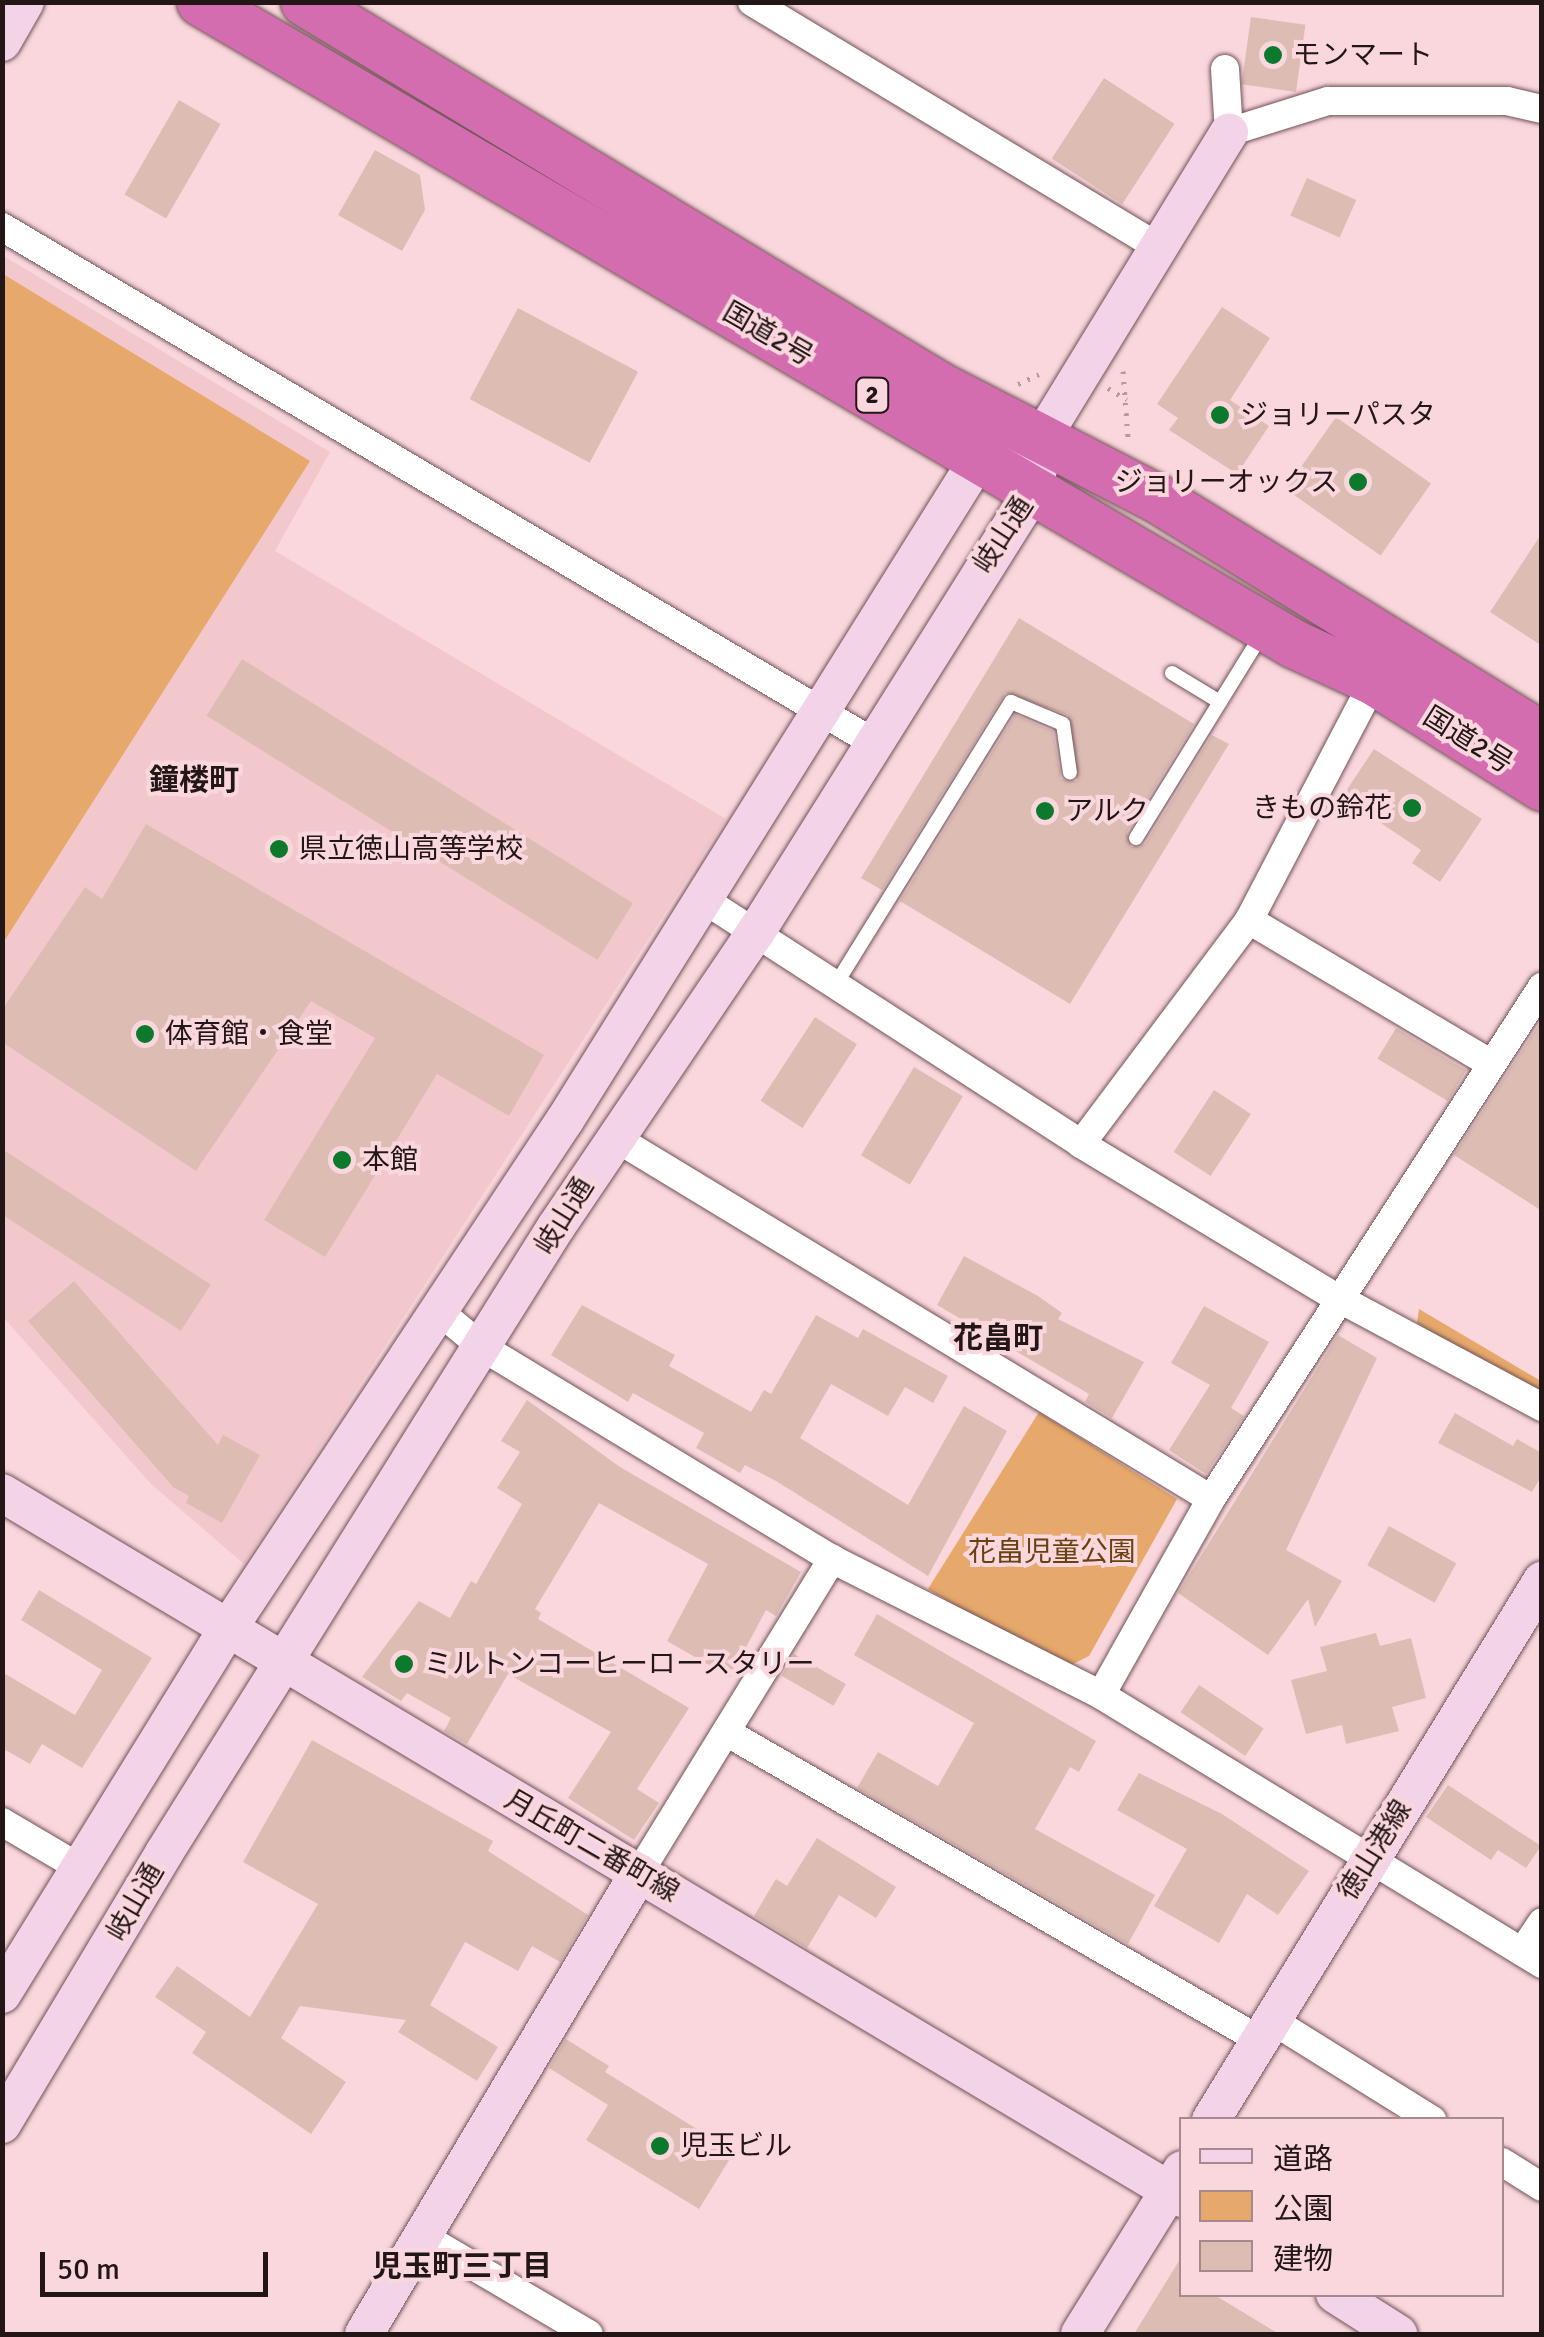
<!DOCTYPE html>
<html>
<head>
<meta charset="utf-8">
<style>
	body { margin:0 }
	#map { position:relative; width:1544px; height:2337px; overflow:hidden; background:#fad7dc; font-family:Signika,"Noto Sans JP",sans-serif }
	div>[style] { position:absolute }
	.built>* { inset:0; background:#f3c8cd }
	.green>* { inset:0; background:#e6a86b }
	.building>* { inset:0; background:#ddbdb3; transform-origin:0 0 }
	.path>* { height:5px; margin-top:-2.5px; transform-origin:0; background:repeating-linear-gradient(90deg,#b5999d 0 2.5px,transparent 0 10.5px) }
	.roads { filter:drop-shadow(0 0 2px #705256) drop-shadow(0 0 2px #705256) }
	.lane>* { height:14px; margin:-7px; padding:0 7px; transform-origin:7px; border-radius:7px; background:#fff }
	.street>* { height:28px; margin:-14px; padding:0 14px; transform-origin:14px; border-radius:14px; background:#fff }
	.secondary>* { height:38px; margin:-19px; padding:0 19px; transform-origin:19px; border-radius:19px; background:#f2d3e7 }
	.highway>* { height:48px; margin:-24px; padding:0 24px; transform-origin:24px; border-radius:24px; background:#d46db0 }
	.dots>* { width:28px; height:28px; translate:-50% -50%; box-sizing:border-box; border:5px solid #fad7dc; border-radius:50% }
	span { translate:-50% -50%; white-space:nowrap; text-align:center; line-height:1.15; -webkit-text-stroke:8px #fad7dc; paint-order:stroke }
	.shield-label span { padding:2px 8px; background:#fad7dc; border:2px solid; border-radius:8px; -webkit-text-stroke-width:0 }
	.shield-label { font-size:25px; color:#221617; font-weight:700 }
	.poi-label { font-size:28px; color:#221617 }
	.left { translate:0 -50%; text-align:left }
	.right { translate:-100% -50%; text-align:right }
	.street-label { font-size:28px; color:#221617 }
	.park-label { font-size:28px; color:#6a4111 }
	.neighbourhood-label { font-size:30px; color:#221617; font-weight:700 }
	.frame { position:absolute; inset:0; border:5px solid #221617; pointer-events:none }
	.legend { position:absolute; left:1179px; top:2117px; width:325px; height:180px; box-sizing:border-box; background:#fad7dc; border:2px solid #a48a8d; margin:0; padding:12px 18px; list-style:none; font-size:30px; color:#221617 }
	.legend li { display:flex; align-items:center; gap:20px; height:50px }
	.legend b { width:50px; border:2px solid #a48a8d }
	.scale { position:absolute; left:40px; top:2252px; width:228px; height:45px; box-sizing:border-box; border:5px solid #221617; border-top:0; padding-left:12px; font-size:30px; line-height:35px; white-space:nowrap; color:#221617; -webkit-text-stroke:8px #fad7dc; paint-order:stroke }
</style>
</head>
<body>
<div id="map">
	<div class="built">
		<div style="clip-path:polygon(2px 255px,330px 452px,275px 551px,726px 819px,244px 1564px,151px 1484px,3px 1317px)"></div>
	</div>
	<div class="green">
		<div style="clip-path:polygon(3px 274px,310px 461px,3px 943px)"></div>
		<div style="clip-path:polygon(1419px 1309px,1541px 1381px,1541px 1398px,1417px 1323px)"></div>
		<div style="clip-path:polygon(1039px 1412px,1177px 1499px,1089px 1656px,1069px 1666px,1049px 1664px,928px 1589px)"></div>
	</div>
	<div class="building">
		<div style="left:1251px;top:17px;width:55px;height:68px;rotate:8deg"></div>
		<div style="left:1104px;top:78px;width:84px;height:96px;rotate:33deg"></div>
		<div style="left:179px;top:100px;width:48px;height:109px;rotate:30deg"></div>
		<div style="clip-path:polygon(375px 150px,420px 175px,425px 210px,402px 251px,338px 215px)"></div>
		<div style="left:1307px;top:178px;width:54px;height:41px;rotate:24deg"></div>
		<div style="clip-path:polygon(1222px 307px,1270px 338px,1230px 400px,1269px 426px,1237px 474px,1169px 430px,1178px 418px,1157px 404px)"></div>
		<div style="left:518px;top:308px;width:136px;height:103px;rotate:28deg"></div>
		<div style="left:1336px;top:417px;width:116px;height:88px;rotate:35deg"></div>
		<div style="clip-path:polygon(1542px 533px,1542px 646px,1490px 612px)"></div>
		<div style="clip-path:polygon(1019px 618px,1194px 724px,1127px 832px,1131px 847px,1145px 844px,1212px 735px,1229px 744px,1070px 1004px,900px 901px,1015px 715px,1053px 731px,1061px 779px,1077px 781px,1068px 715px,1005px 693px,882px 890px,861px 878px)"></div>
		<div style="left:242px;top:659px;width:461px;height:67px;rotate:32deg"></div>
		<div style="clip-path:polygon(1374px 749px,1482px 819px,1440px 882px,1412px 863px,1421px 850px,1342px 797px)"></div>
		<div style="clip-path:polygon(146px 824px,544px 1055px,509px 1116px,437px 1074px,325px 1257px,264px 1220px,375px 1038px,311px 1001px,196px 1171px,2px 1042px,2px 1010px,85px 887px,102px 899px)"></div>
		<div style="left:815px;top:1017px;width:50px;height:100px;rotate:33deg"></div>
		<div style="clip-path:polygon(1542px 1020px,1542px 1211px,1454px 1155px)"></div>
		<div style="left:1396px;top:1028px;width:82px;height:36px;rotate:31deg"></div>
		<div style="left:914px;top:1067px;width:57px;height:103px;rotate:31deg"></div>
		<div style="left:1214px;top:1090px;width:44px;height:74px;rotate:33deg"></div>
		<div style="left:2px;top:1149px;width:249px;height:55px;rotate:33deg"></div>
		<div style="clip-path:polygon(964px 1256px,1038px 1296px,1062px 1313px,1058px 1319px,1144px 1362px,1112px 1418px,1085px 1402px,1089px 1394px,937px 1305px)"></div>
		<div style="clip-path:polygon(74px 1281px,218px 1445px,223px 1435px,260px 1455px,222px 1523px,186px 1503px,189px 1496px,173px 1487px,28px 1321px)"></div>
		<div style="clip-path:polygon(582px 1305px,675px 1355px,669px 1366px,751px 1412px,764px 1390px,771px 1394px,816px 1315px,858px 1338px,863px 1329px,948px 1376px,933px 1403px,905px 1387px,888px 1416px,831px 1384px,800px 1438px,908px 1505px,964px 1406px,1007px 1431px,928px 1576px,776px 1481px,745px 1465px,740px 1473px,696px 1448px,704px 1433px,633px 1393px,628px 1402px,551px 1355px)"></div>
		<div style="clip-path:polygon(1204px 1306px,1269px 1342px,1231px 1408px,1244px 1416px,1206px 1474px,1169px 1450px,1210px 1385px,1171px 1363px)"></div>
		<div style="clip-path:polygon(1338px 1335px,1377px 1358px,1286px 1550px,1342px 1581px,1315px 1627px,1308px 1599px,1268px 1655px,1178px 1593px)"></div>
		<div style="clip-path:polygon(527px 1400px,620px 1467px,801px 1572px,776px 1616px,766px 1610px,730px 1677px,667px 1641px,708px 1564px,599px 1503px,535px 1609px,541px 1613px,538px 1619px,689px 1708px,637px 1789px,659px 1803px,634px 1840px,568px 1798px,611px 1732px,508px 1674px,467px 1744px,444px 1731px,451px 1718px,407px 1693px,401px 1701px,362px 1677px,419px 1601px,450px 1618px,471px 1581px,476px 1584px,522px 1504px,497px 1488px,520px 1452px,501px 1441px)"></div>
		<div style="clip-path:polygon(1455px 1413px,1513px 1446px,1517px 1439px,1542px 1453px,1542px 1475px,1532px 1492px,1438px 1443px)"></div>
		<div style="left:1389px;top:1526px;width:77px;height:45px;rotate:29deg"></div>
		<div style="clip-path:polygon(39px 1590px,152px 1658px,82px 1768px,42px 1744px,30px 1764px,2px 1748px,2px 1672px,75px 1715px,102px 1670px,21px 1620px)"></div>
		<div style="clip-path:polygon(877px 1614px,1096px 1741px,1079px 1772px,1070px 1767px,1035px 1829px,1155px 1895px,1128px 1944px,857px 1788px,878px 1752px,938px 1786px,974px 1723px,854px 1655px)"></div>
		<div style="clip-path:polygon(1376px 1633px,1380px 1646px,1411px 1638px,1426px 1698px,1392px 1707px,1399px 1731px,1346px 1744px,1342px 1725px,1306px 1734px,1291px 1680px,1327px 1671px,1320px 1647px)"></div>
		<div style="left:794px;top:1654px;width:60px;height:25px;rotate:30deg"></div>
		<div style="left:1199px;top:1685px;width:78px;height:33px;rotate:34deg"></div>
		<div style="clip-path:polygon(312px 1740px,493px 1841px,488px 1851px,588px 1915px,560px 1962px,532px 1946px,518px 1971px,465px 1942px,430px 2005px,498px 2047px,477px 2081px,398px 2032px,406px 2020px,300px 2006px,281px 2038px,346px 2082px,311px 2134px,192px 2053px,206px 2032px,155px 1997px,177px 1966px,250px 2017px,318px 1904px,243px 1862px)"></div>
		<div style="clip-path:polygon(1139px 1773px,1222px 1814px,1309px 1871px,1278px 1915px,1247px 1894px,1219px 1943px,1154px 1906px,1187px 1849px,1117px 1810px)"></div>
		<div style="clip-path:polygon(1448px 1785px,1541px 1846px,1526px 1868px,1498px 1850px,1491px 1860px,1426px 1817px)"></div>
		<div style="clip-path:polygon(817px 1838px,896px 1887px,876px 1918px,839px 1895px,807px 1948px,754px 1916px,776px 1879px,787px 1886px)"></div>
		<div style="clip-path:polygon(566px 2039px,609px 2066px,605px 2072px,734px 2152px,699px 2209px,586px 2140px,608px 2105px,549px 2068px)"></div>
		<div style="clip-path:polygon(1182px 2256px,1182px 2294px,1213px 2294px,1279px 2334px,1134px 2334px)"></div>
	</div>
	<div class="path">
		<div style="left:1123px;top:371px;width:67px;rotate:85.7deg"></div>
		<div style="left:1018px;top:384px;width:23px;rotate:-25deg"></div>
		<div style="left:1108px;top:388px;width:22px;rotate:32deg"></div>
	</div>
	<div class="roads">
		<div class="lane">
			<div style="left:1172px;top:673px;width:56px;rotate:31.1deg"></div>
			<div style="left:1136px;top:838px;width:242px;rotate:-58.3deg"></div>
			<div style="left:836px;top:984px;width:332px;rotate:-58.2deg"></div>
			<div style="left:1011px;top:702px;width:56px;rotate:22.9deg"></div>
			<div style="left:1063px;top:724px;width:49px;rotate:81.9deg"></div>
		</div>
		<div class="street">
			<div style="left:752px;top:2px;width:473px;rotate:31.1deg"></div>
			<div style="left:1225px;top:69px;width:63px;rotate:86.4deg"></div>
			<div style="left:1229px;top:132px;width:104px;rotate:-17.4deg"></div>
			<div style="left:1328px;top:101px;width:179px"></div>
			<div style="left:1507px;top:101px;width:36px;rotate:13deg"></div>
			<div style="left:2px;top:227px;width:1010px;rotate:30.6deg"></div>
			<div style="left:703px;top:899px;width:450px;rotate:32.9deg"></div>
			<div style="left:1081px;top:1144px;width:297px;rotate:31deg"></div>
			<div style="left:1336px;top:1297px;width:234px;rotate:28.1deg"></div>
			<div style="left:1249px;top:920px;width:280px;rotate:30.7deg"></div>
			<div style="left:614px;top:1137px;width:698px;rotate:31.23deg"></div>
			<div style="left:1081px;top:1144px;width:280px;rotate:-53.1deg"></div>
			<div style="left:1249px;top:920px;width:270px;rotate:-62.4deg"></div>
			<div style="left:440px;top:1312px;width:55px;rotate:39.8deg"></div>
			<div style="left:482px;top:1347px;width:409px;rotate:31.2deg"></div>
			<div style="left:832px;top:1559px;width:301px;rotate:26.8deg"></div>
			<div style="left:1101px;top:1695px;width:517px;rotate:31.38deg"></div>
			<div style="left:1101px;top:1695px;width:225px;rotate:-60.7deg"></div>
			<div style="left:1211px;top:1499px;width:610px;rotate:-57.12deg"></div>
			<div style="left:726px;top:1732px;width:614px;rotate:29.99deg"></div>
			<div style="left:2px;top:1822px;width:91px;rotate:30.5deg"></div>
			<div style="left:639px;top:1873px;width:369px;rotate:-58.4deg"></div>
			<div style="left:1522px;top:1952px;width:36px;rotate:-56deg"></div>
			<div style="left:1270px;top:2019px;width:191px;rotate:31.9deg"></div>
			<div style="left:1502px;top:2162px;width:47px;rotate:32deg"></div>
			<div style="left:424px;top:2237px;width:191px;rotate:30.5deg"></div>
		</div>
		<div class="secondary">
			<div style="left:2px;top:42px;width:46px;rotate:-60.1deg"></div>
			<div style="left:2px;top:1493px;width:1375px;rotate:30.86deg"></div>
			<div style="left:2px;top:1994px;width:428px;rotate:-58.3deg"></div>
			<div style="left:227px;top:1630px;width:612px;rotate:-56.47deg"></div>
			<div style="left:565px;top:1120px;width:781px;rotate:-57.98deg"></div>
			<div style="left:979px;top:458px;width:25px;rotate:-18deg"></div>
			<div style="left:1211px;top:2120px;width:633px;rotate:-58.45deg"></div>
			<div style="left:2px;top:2124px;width:316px;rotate:-59.1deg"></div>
			<div style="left:164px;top:1853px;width:739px;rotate:-57.95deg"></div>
			<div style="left:556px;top:1227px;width:356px;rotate:-55.9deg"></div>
			<div style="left:756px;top:932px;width:524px;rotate:-57.86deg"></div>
			<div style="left:1035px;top:488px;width:53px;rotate:-81.3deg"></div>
			<div style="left:1043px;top:436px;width:356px;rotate:-58.5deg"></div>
			<div style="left:1335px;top:2294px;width:75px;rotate:32.4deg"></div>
			<div style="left:364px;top:2334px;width:537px;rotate:-59.18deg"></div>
			<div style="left:1080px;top:2334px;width:193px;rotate:-58.1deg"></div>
		</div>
		<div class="highway">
			<div style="left:201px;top:2px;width:1268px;rotate:30.43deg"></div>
			<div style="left:1294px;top:644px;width:88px;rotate:24.8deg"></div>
			<div style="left:1374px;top:681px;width:199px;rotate:32.2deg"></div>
			<div style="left:305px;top:2px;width:741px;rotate:31.2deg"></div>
			<div style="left:939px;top:386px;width:246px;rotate:27.3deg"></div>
			<div style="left:1158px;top:499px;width:451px;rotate:31.7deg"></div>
		</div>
	</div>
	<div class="dots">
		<div style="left:1273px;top:55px;background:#0d792d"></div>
		<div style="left:1220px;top:415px;background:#0d792d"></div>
		<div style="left:1358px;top:482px;background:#0d792d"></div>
		<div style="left:1412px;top:808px;background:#0d792d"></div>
		<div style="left:1045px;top:811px;background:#0d792d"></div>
		<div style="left:279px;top:849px;background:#0d792d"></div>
		<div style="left:145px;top:1034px;background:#0d792d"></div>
		<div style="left:342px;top:1160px;background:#0d792d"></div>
		<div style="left:404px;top:1664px;background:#0d792d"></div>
		<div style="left:660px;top:2146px;background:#0d792d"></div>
	</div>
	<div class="shield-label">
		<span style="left:872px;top:395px">2</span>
	</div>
	<div class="poi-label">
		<span class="left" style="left:1293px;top:55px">モンマート</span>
		<span class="left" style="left:1240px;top:415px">ジョリーパスタ</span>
		<span class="right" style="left:1338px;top:482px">ジョリーオックス</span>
		<span class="right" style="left:1392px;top:808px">きもの鈴花</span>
		<span class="left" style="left:1065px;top:811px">アルク</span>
		<span class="left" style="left:299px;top:849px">県立徳山高等学校</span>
		<span class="left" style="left:165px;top:1034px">体育館・食堂</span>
		<span class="left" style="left:362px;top:1160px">本館</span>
		<span class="left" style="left:424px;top:1664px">ミルトンコーヒーロースタリー</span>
		<span class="left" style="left:680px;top:2146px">児玉ビル</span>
	</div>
	<div class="street-label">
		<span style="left:768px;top:334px;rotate:30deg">国道2号</span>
		<span style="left:1003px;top:535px;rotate:-57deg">岐山通</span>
		<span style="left:1468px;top:740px;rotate:32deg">国道2号</span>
		<span style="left:564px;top:1216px;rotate:-58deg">岐山通</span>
		<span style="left:592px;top:1846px;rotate:30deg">月丘町二番町線</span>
		<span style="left:1375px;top:1850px;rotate:-58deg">徳山港線</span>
		<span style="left:135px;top:1902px;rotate:-60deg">岐山通</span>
	</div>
	<div class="park-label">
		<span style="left:1052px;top:1552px">花畠児童公園</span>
	</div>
	<div class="neighbourhood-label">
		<span style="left:194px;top:781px">鐘楼町</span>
		<span style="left:998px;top:1339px">花畠町</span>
		<span style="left:462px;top:2267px">児玉町三丁目</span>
	</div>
	<div class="frame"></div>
	<ul class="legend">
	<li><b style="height:12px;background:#f2d3e7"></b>道路</li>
	<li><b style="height:28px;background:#e6a86b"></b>公園</li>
	<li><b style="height:28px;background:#ddbdb3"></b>建物</li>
	</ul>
	<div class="scale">50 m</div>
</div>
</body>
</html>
